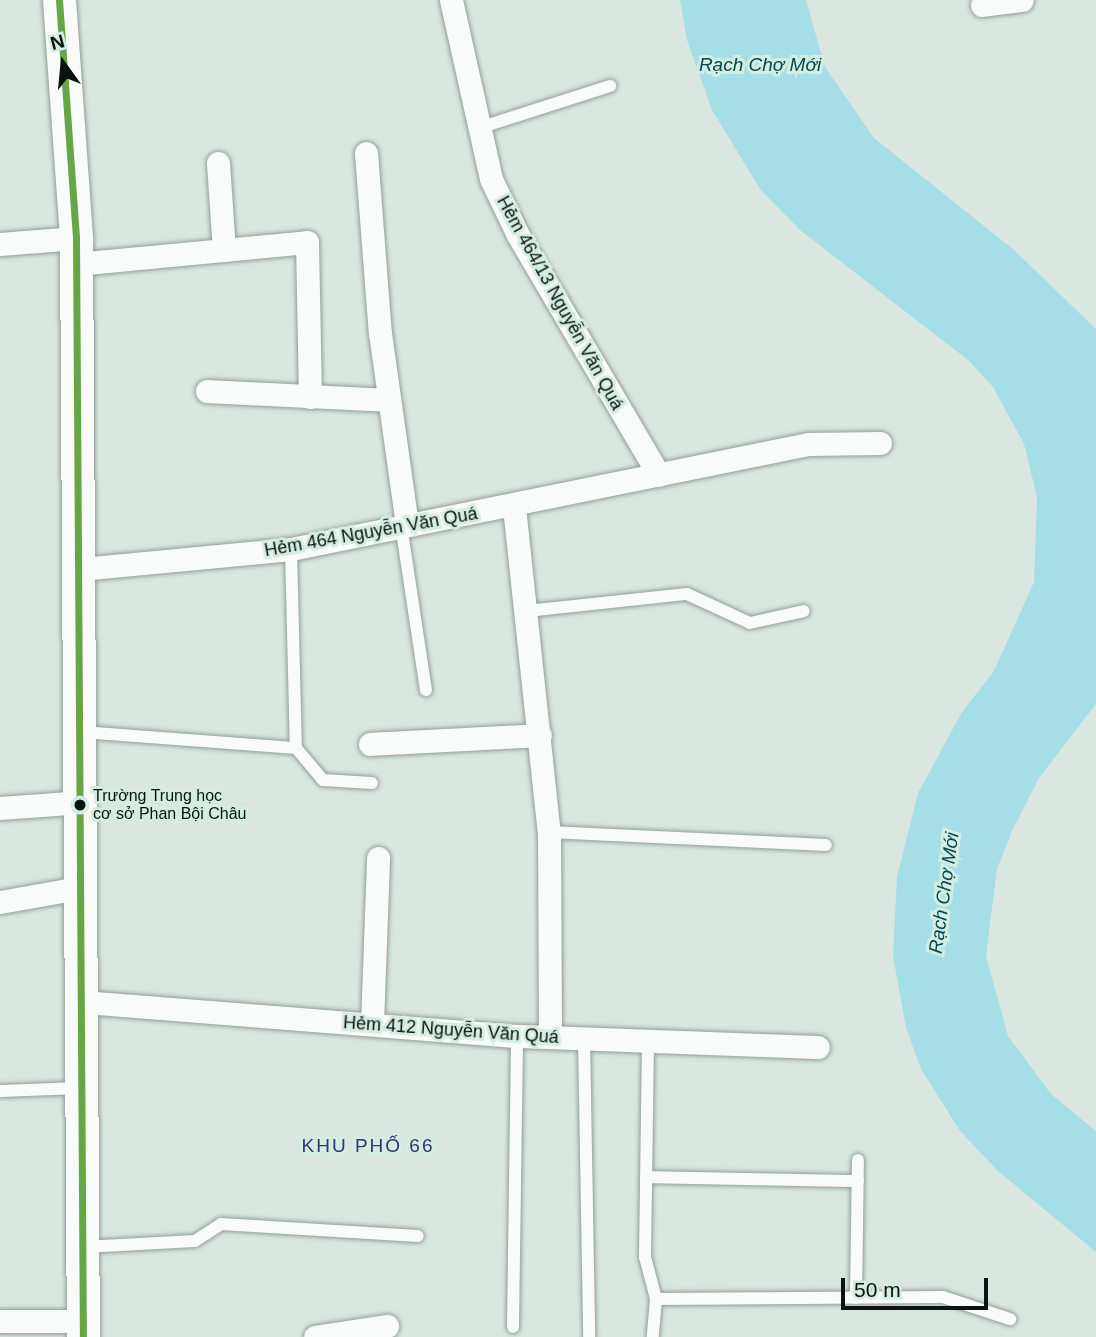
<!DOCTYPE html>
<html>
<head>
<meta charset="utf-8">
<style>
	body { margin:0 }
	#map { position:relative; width:1096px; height:1337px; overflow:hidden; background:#dae7e1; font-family:Arial,sans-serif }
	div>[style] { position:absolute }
	.water>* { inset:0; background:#a6dee7 }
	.roads { filter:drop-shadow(0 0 2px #939d98) drop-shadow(0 0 2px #939d98) }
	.lane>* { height:12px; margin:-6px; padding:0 6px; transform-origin:6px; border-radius:6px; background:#f9fbfa }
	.street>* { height:23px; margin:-11.5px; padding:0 11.5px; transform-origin:11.5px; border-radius:11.5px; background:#f9fbfa }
	.secondary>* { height:33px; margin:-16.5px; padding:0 16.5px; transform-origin:16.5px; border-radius:16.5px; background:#f9fbfa }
	.bus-1>* { height:7px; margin:-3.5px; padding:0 3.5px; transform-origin:3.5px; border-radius:3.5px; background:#66a644 }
	.dots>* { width:19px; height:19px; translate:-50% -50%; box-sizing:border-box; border:4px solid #d4ede2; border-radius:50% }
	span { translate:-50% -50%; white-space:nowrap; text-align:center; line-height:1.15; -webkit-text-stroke:6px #d4ede2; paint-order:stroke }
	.bus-label { font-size:16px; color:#0a130f }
	.left { translate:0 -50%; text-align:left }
	.street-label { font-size:18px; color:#0a130f }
	.water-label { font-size:19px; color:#004853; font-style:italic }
	.neighbourhood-label { font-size:19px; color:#353570; letter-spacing:2px }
	.north { position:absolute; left:28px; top:28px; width:70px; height:70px; -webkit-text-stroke:5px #d4ede2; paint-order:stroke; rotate:345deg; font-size:19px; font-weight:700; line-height:28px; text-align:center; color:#0a130f }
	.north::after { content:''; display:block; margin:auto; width:24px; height:32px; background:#0a130f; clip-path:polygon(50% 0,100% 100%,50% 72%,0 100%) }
	.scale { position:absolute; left:841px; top:1278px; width:147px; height:32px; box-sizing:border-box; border:4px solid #0a130f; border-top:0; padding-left:9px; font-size:21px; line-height:24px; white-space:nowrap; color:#0a130f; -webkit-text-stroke:5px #d4ede2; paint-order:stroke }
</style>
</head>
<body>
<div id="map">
	<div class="water">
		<div style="clip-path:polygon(680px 0,806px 0,825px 67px,874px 138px,1014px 250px,1096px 329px,1096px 704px,1039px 778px,1012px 831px,997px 869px,986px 956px,1008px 1036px,1051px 1094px,1096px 1131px,1096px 1252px,998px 1171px,960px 1131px,921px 1069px,906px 1028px,893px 956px,897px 876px,918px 793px,962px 712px,994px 671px,1034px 582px,1037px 497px,1024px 444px,993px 387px,968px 360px,800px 230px,760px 189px,712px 110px,687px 40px)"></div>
	</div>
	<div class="roads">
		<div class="lane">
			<div style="left:479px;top:128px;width:138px;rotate:-17.8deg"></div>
			<div style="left:401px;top:525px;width:167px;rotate:81.4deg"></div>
			<div style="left:291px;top:549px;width:199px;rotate:88.6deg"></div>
			<div style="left:527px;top:611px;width:161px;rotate:-6.1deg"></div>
			<div style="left:687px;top:594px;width:69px;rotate:24.7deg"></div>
			<div style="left:750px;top:623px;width:55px;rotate:-12.5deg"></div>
			<div style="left:82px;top:732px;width:215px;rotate:4.3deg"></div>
			<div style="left:296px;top:748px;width:42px;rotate:49.8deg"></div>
			<div style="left:323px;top:780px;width:49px;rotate:3.5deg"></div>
			<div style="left:549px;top:832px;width:277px;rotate:2.7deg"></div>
			<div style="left:584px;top:1038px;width:299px;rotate:89deg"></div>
			<div style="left:648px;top:1041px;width:216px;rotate:90.8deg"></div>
			<div style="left:645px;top:1257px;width:43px;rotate:75.3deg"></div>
			<div style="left:656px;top:1299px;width:38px;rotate:95deg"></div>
			<div style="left:0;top:1091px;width:80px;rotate:-2.1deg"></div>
			<div style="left:646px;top:1177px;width:212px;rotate:1.1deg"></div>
			<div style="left:84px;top:1247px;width:111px;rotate:-3.1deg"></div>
			<div style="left:195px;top:1241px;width:31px;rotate:-33deg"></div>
			<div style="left:221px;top:1224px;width:197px;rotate:3.5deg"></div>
			<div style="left:856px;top:1298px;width:138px;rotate:-89.2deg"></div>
			<div style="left:656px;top:1299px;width:287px;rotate:-0.4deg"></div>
			<div style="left:943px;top:1297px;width:71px;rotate:18.2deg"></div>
			<div style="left:513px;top:1327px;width:291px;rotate:-89.2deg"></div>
		</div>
		<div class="street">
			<div style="left:451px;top:0;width:183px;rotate:77.4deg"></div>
			<div style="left:491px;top:179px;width:62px;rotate:64.3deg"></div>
			<div style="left:518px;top:235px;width:278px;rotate:59.6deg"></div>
			<div style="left:982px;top:5px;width:40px;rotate:-7.1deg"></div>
			<div style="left:366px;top:153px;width:181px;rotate:85.6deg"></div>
			<div style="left:380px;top:333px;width:194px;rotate:82deg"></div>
			<div style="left:218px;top:163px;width:87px;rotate:86.1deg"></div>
			<div style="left:0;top:244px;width:76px;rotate:-4.5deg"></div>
			<div style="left:76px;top:264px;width:232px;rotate:-5.4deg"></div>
			<div style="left:307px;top:242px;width:155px;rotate:88.9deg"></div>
			<div style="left:207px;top:391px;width:182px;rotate:2.8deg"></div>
			<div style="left:514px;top:507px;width:327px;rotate:83.9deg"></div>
			<div style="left:549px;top:832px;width:205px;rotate:89.7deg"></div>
			<div style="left:80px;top:569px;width:212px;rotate:-5.4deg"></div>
			<div style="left:291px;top:549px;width:528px;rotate:-11.48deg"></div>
			<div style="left:808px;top:444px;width:72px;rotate:-0.8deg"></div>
			<div style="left:370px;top:744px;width:170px;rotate:-3deg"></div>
			<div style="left:0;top:808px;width:83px;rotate:-4.1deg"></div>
			<div style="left:0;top:902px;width:85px;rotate:-10.1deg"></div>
			<div style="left:84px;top:1002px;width:434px;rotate:4.5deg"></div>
			<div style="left:517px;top:1036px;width:301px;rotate:2.1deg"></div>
			<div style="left:372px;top:1024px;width:166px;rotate:-87.9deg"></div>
			<div style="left:0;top:1321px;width:83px"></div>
			<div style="left:315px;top:1337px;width:73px;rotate:-8.7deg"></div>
		</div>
		<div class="secondary">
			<div style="left:59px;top:0;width:239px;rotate:85.9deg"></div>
			<div style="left:76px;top:238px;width:1099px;rotate:89.64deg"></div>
		</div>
	</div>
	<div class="bus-1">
		<div style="left:59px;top:0;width:239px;rotate:85.9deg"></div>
		<div style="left:76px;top:238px;width:1099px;rotate:89.64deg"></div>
	</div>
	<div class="dots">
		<div style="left:80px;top:805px;background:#0a130f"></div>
	</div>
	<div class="bus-label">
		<span class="left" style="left:93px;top:805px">Trường Trung học<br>cơ sở Phan Bội Châu</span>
	</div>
	<div class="street-label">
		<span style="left:560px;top:303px;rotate:61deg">Hẻm 464/13 Nguyễn Văn Quá</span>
		<span style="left:371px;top:532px;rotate:-10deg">Hẻm 464 Nguyễn Văn Quá</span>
		<span style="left:451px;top:1030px;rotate:4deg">Hẻm 412 Nguyễn Văn Quá</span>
	</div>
	<div class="water-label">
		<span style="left:760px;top:65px">Rạch Chợ Mới</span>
		<span style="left:944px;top:893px;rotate:-82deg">Rạch Chợ Mới</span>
	</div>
	<div class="neighbourhood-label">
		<span style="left:368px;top:1146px">KHU PHỐ 66</span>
	</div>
	<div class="north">N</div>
	<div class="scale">50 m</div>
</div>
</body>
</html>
